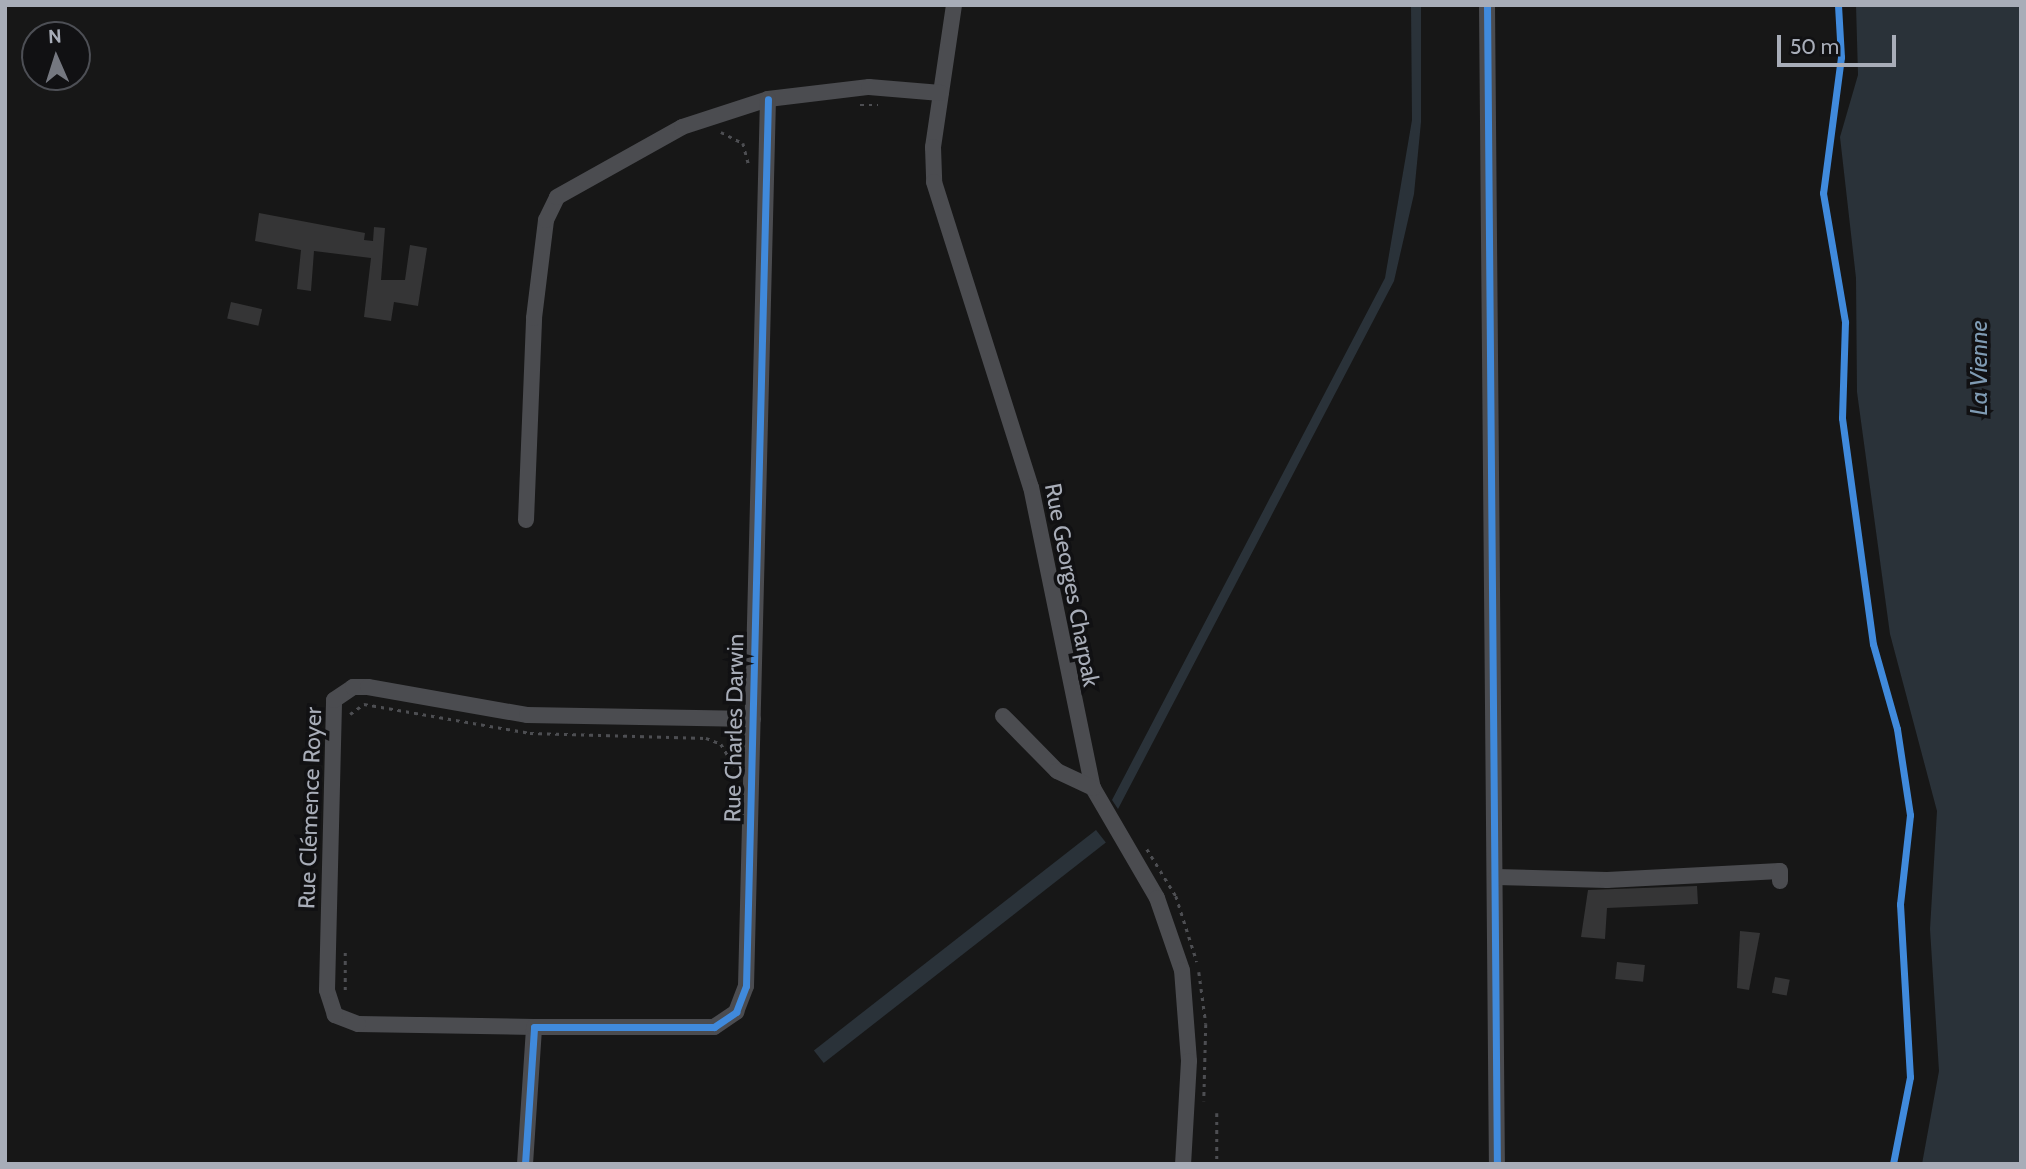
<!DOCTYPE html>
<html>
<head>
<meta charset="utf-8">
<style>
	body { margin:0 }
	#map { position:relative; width:2026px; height:1169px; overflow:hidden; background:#171717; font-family:Cabin,sans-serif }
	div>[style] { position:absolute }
	.water>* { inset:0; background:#2a3239; transform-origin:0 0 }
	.building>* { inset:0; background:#353536; transform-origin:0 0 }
	.path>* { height:2.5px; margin-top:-1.25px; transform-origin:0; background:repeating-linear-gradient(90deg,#4d4e52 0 3.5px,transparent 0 8.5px) }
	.minor>* { height:16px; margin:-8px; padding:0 8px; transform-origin:8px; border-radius:8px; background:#4b4c50 }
	.cycleway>* { height:7px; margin:-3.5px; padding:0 3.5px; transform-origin:3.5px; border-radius:3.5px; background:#408adc }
	span { translate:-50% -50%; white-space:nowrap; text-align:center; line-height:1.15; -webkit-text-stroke:7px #111113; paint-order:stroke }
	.street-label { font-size:23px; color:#a8adb8 }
	.water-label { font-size:24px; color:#7f9bb3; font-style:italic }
	.frame { position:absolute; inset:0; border:7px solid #a8adb8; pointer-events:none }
	.north { position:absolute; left:21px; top:21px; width:70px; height:70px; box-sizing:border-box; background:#111113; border:2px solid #4d4f55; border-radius:50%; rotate:357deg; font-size:19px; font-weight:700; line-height:28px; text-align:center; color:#a8adb8 }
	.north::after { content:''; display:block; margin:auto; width:24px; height:32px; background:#757880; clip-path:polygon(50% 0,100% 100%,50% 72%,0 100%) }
	.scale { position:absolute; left:1777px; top:35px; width:119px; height:32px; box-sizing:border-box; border:4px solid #a8adb8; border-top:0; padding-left:9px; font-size:21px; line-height:24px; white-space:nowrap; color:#a8adb8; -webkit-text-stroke:5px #111113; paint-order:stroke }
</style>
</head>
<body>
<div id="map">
	<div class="water">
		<div style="clip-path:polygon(1411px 5px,1421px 5px,1421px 122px,1414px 194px,1394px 281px,1118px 809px,1112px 800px,1385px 278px,1412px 120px)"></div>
		<div style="clip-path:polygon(1856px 5px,2021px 5px,2021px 1164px,1922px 1164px,1939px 1071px,1930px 929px,1937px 811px,1890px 634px,1857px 392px,1856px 278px,1840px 137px,1858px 75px)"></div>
		<div style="left:1096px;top:830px;width:16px;height:358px;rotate:52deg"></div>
	</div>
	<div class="building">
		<div style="clip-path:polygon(259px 213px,365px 233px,364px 240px,373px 241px,374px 227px,385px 228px,381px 280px,405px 280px,410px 245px,427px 248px,418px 306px,394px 302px,391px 321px,364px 317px,371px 258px,314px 251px,311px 291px,297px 289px,301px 250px,255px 241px)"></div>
		<div style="left:231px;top:302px;width:32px;height:17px;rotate:13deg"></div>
		<div style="clip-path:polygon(1697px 886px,1698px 904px,1607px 908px,1605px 939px,1581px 937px,1588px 890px)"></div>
		<div style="clip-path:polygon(1740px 931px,1760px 933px,1749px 990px,1737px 988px)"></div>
		<div style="left:1617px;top:962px;width:28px;height:17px;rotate:6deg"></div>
		<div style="left:1775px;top:977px;width:15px;height:16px;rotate:11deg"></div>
	</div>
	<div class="path">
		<div style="left:860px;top:105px;width:18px"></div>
		<div style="left:721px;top:132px;width:25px;rotate:27deg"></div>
		<div style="left:743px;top:143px;width:23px;rotate:75deg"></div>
		<div style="left:350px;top:714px;width:17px;rotate:-36deg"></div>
		<div style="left:364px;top:704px;width:169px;rotate:9.9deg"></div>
		<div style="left:530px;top:733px;width:176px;rotate:1.6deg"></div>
		<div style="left:706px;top:738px;width:16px;rotate:22deg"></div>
		<div style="left:721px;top:744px;width:27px;rotate:59deg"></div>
		<div style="left:1147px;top:849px;width:55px;rotate:58.3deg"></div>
		<div style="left:1176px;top:896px;width:69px;rotate:72.3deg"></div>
		<div style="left:1199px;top:972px;width:52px;rotate:82.3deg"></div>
		<div style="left:1206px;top:1024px;width:77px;rotate:91.5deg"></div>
		<div style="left:345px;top:990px;width:39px;rotate:-90deg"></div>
		<div style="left:1217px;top:1113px;width:51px;rotate:90deg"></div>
	</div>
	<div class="minor">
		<div style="left:954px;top:5px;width:144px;rotate:98.4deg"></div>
		<div style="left:933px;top:147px;width:35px;rotate:88deg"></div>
		<div style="left:934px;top:182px;width:320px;rotate:72.4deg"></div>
		<div style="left:1031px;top:487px;width:307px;rotate:78.4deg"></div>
		<div style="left:1093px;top:788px;width:127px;rotate:59.8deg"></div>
		<div style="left:1157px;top:898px;width:76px;rotate:70.9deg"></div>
		<div style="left:1182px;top:970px;width:91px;rotate:85.6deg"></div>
		<div style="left:1189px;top:1061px;width:103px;rotate:93.3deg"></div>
		<div style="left:1487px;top:5px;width:1159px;rotate:89.51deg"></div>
		<div style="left:526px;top:520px;width:202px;rotate:-87.7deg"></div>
		<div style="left:534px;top:318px;width:99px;rotate:-83deg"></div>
		<div style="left:546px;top:220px;width:25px;rotate:-64deg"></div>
		<div style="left:557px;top:197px;width:143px;rotate:-29.2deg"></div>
		<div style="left:682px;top:127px;width:90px;rotate:-18deg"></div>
		<div style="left:768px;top:99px;width:102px;rotate:-6.8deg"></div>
		<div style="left:869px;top:87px;width:72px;rotate:4.8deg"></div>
		<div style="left:1003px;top:716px;width:77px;rotate:45.5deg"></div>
		<div style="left:1057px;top:771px;width:40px;rotate:25deg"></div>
		<div style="left:1496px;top:877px;width:111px;rotate:1.5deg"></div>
		<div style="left:1607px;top:880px;width:173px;rotate:-3deg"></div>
		<div style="left:1780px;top:871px;width:10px;rotate:90deg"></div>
		<div style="left:534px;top:1027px;width:176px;rotate:-179deg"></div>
		<div style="left:358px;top:1024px;width:25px;rotate:-159deg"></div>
		<div style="left:335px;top:1015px;width:26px;rotate:-108deg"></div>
		<div style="left:327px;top:990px;width:290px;rotate:-88.6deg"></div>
		<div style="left:334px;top:700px;width:23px;rotate:-34deg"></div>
		<div style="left:353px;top:687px;width:15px"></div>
		<div style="left:368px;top:687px;width:161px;rotate:10deg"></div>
		<div style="left:527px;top:715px;width:226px;rotate:1deg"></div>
		<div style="left:525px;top:1164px;width:137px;rotate:-86.2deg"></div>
		<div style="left:534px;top:1027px;width:180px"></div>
		<div style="left:714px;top:1027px;width:27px;rotate:-34deg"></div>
		<div style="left:736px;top:1012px;width:28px;rotate:-69deg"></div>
		<div style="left:746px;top:986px;width:887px;rotate:-88.58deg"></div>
	</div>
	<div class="cycleway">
		<div style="left:1487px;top:5px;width:1159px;rotate:89.51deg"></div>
		<div style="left:1838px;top:5px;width:52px;rotate:86.7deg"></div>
		<div style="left:1841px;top:57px;width:137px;rotate:97.5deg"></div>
		<div style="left:1823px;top:193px;width:131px;rotate:80.3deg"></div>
		<div style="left:1845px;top:322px;width:96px;rotate:91.8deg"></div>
		<div style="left:1842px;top:418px;width:228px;rotate:82.2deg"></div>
		<div style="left:1873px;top:644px;width:88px;rotate:74.2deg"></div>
		<div style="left:1897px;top:729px;width:87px;rotate:81.4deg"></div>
		<div style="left:1910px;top:815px;width:90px;rotate:96.4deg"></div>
		<div style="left:1900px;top:904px;width:173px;rotate:86.7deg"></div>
		<div style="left:1910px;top:1077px;width:89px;rotate:101.1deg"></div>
		<div style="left:525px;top:1164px;width:137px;rotate:-86.2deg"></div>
		<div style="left:534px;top:1027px;width:180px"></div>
		<div style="left:714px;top:1027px;width:27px;rotate:-34deg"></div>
		<div style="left:736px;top:1012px;width:28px;rotate:-69deg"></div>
		<div style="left:746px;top:986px;width:887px;rotate:-88.58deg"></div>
	</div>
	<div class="street-label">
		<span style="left:1072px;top:585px;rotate:79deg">Rue Georges Charpak</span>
		<span style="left:734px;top:728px;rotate:-89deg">Rue Charles Darwin</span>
		<span style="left:310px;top:808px;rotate:-88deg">Rue Clémence Royer</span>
	</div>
	<div class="water-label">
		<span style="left:1979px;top:368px;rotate:-90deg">La Vienne</span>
	</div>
	<div class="frame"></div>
	<div class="north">N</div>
	<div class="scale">50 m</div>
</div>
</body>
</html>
